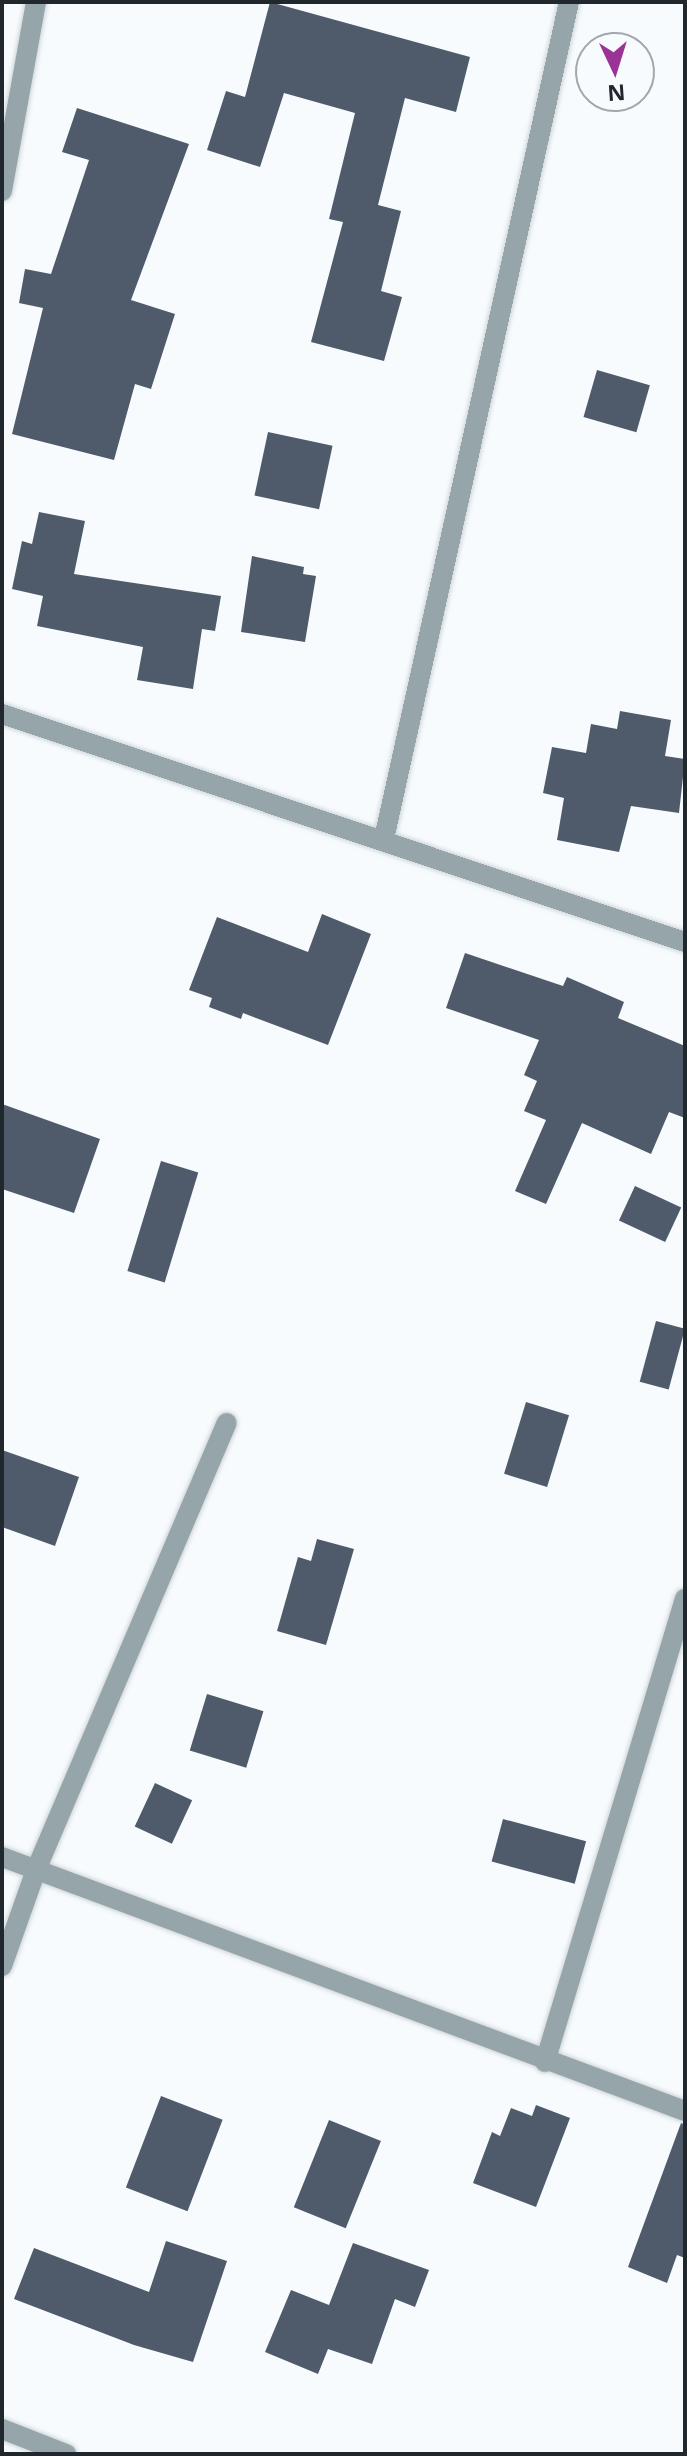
<!DOCTYPE html>
<html>
<head>
<meta charset="utf-8">
<style>
	body { margin:0 }
	#map { position:relative; width:687px; height:2456px; overflow:hidden; background:#f7fbfe; font-family:"Open Sans",sans-serif }
	div>[style] { position:absolute }
	.building>* { inset:0; background:#4f5b6a; transform-origin:0 0 }
	.roads { filter:drop-shadow(0 0 2px #d0d5d8) drop-shadow(0 0 2px #d0d5d8) }
	.service>* { height:20px; margin:-10px; padding:0 10px; transform-origin:10px; border-radius:10px; background:#95a5aa }
	.minor>* { height:20px; margin:-10px; padding:0 10px; transform-origin:10px; border-radius:10px; background:#95a5aa }
	span { translate:-50% -50%; white-space:nowrap; text-align:center; line-height:1.15; -webkit-text-stroke:8px #f7fbfe; paint-order:stroke }
	.frame { position:absolute; inset:0; border:4px solid #20282d; pointer-events:none }
	.north { position:absolute; left:575px; top:32px; width:80px; height:80px; box-sizing:border-box; background:#f7fbfe; border:2px solid #a1a7aa; border-radius:50%; rotate:176deg; font-size:22px; font-weight:700; line-height:32px; text-align:center; color:#20282d }
	.north::after { content:''; display:block; margin:auto; width:28px; height:36px; background:#9b3397; clip-path:polygon(50% 0,100% 100%,50% 72%,0 100%) }
</style>
</head>
<body>
<div id="map">
	<div class="building">
		<div style="clip-path:polygon(270px 2px,470px 57px,456px 112px,405px 98px,378px 205px,401px 211px,381px 291px,402px 297px,384px 361px,311px 342px,343px 222px,329px 219px,355px 113px,284px 93px,260px 167px,207px 150px,226px 91px,245px 97px)"></div>
		<div style="clip-path:polygon(77px 108px,189px 144px,131px 300px,175px 314px,151px 389px,135px 384px,114px 460px,12px 434px,43px 308px,19px 303px,25px 269px,51px 274px,89px 160px,62px 152px)"></div>
		<div style="left:597px;top:370px;width:55px;height:49px;rotate:16deg"></div>
		<div style="left:268px;top:432px;width:66px;height:65px;rotate:12deg"></div>
		<div style="clip-path:polygon(39px 512px,85px 521px,74px 574px,221px 596px,215px 631px,202px 629px,193px 689px,137px 680px,143px 647px,37px 626px,43px 596px,12px 589px,22px 541px,32px 544px)"></div>
		<div style="clip-path:polygon(252px 556px,304px 567px,303px 574px,316px 576px,305px 642px,241px 632px)"></div>
		<div style="clip-path:polygon(620px 711px,671px 720px,665px 756px,685px 759px,679px 813px,631px 806px,619px 852px,557px 840px,564px 798px,543px 793px,552px 747px,586px 753px,591px 724px,617px 729px)"></div>
		<div style="clip-path:polygon(322px 914px,371px 934px,328px 1045px,243px 1013px,241px 1019px,209px 1007px,212px 998px,189px 990px,217px 917px,308px 952px)"></div>
		<div style="clip-path:polygon(465px 953px,563px 986px,567px 977px,624px 1002px,618px 1018px,685px 1046px,685px 1118px,669px 1112px,651px 1154px,582px 1123px,546px 1204px,515px 1191px,546px 1120px,524px 1111px,537px 1081px,524px 1075px,539px 1040px,446px 1008px)"></div>
		<div style="clip-path:polygon(2px 1104px,100px 1139px,74px 1213px,2px 1189px)"></div>
		<div style="left:161px;top:1161px;width:39px;height:115px;rotate:17deg"></div>
		<div style="left:635px;top:1186px;width:51px;height:38px;rotate:25deg"></div>
		<div style="left:656px;top:1321px;width:30px;height:63px;rotate:15deg"></div>
		<div style="left:526px;top:1402px;width:45px;height:75px;rotate:17deg"></div>
		<div style="clip-path:polygon(2px 1450px,79px 1477px,55px 1546px,2px 1527px)"></div>
		<div style="clip-path:polygon(317px 1539px,354px 1549px,326px 1645px,277px 1631px,298px 1557px,311px 1561px)"></div>
		<div style="left:207px;top:1694px;width:59px;height:59px;rotate:17deg"></div>
		<div style="left:155px;top:1783px;width:41px;height:48px;rotate:25deg"></div>
		<div style="left:503px;top:1819px;width:86px;height:44px;rotate:15deg"></div>
		<div style="left:161px;top:2096px;width:66px;height:98px;rotate:21deg"></div>
		<div style="clip-path:polygon(536px 2105px,570px 2118px,536px 2207px,473px 2183px,492px 2132px,500px 2136px,511px 2108px,532px 2116px)"></div>
		<div style="left:329px;top:2120px;width:56px;height:94px;rotate:22deg"></div>
		<div style="clip-path:polygon(681px 2123px,685px 2124px,685px 2258px,677px 2255px,667px 2283px,628px 2267px)"></div>
		<div style="clip-path:polygon(166px 2241px,227px 2261px,193px 2362px,134px 2345px,14px 2299px,34px 2248px,149px 2292px)"></div>
		<div style="clip-path:polygon(353px 2243px,429px 2270px,415px 2307px,395px 2299px,372px 2364px,328px 2349px,318px 2374px,265px 2352px,291px 2290px,329px 2305px)"></div>
	</div>
	<div class="roads">
		<div class="service">
			<div style="left:36px;top:1870px;width:486px;rotate:-66.9deg"></div>
		</div>
		<div class="minor">
			<div style="left:2px;top:191px;width:192px;rotate:-79.8deg"></div>
			<div style="left:2px;top:714px;width:720px;rotate:18.46deg"></div>
			<div style="left:384px;top:839px;width:857px;rotate:-77.54deg"></div>
			<div style="left:2px;top:1857px;width:729px;rotate:20.4deg"></div>
			<div style="left:2px;top:1966px;width:102px;rotate:-70.5deg"></div>
			<div style="left:545px;top:2062px;width:484px;rotate:-73.2deg"></div>
			<div style="left:2px;top:2429px;width:69px;rotate:21.3deg"></div>
		</div>
	</div>
	<div class="frame"></div>
	<div class="north">N</div>
</div>
</body>
</html>
